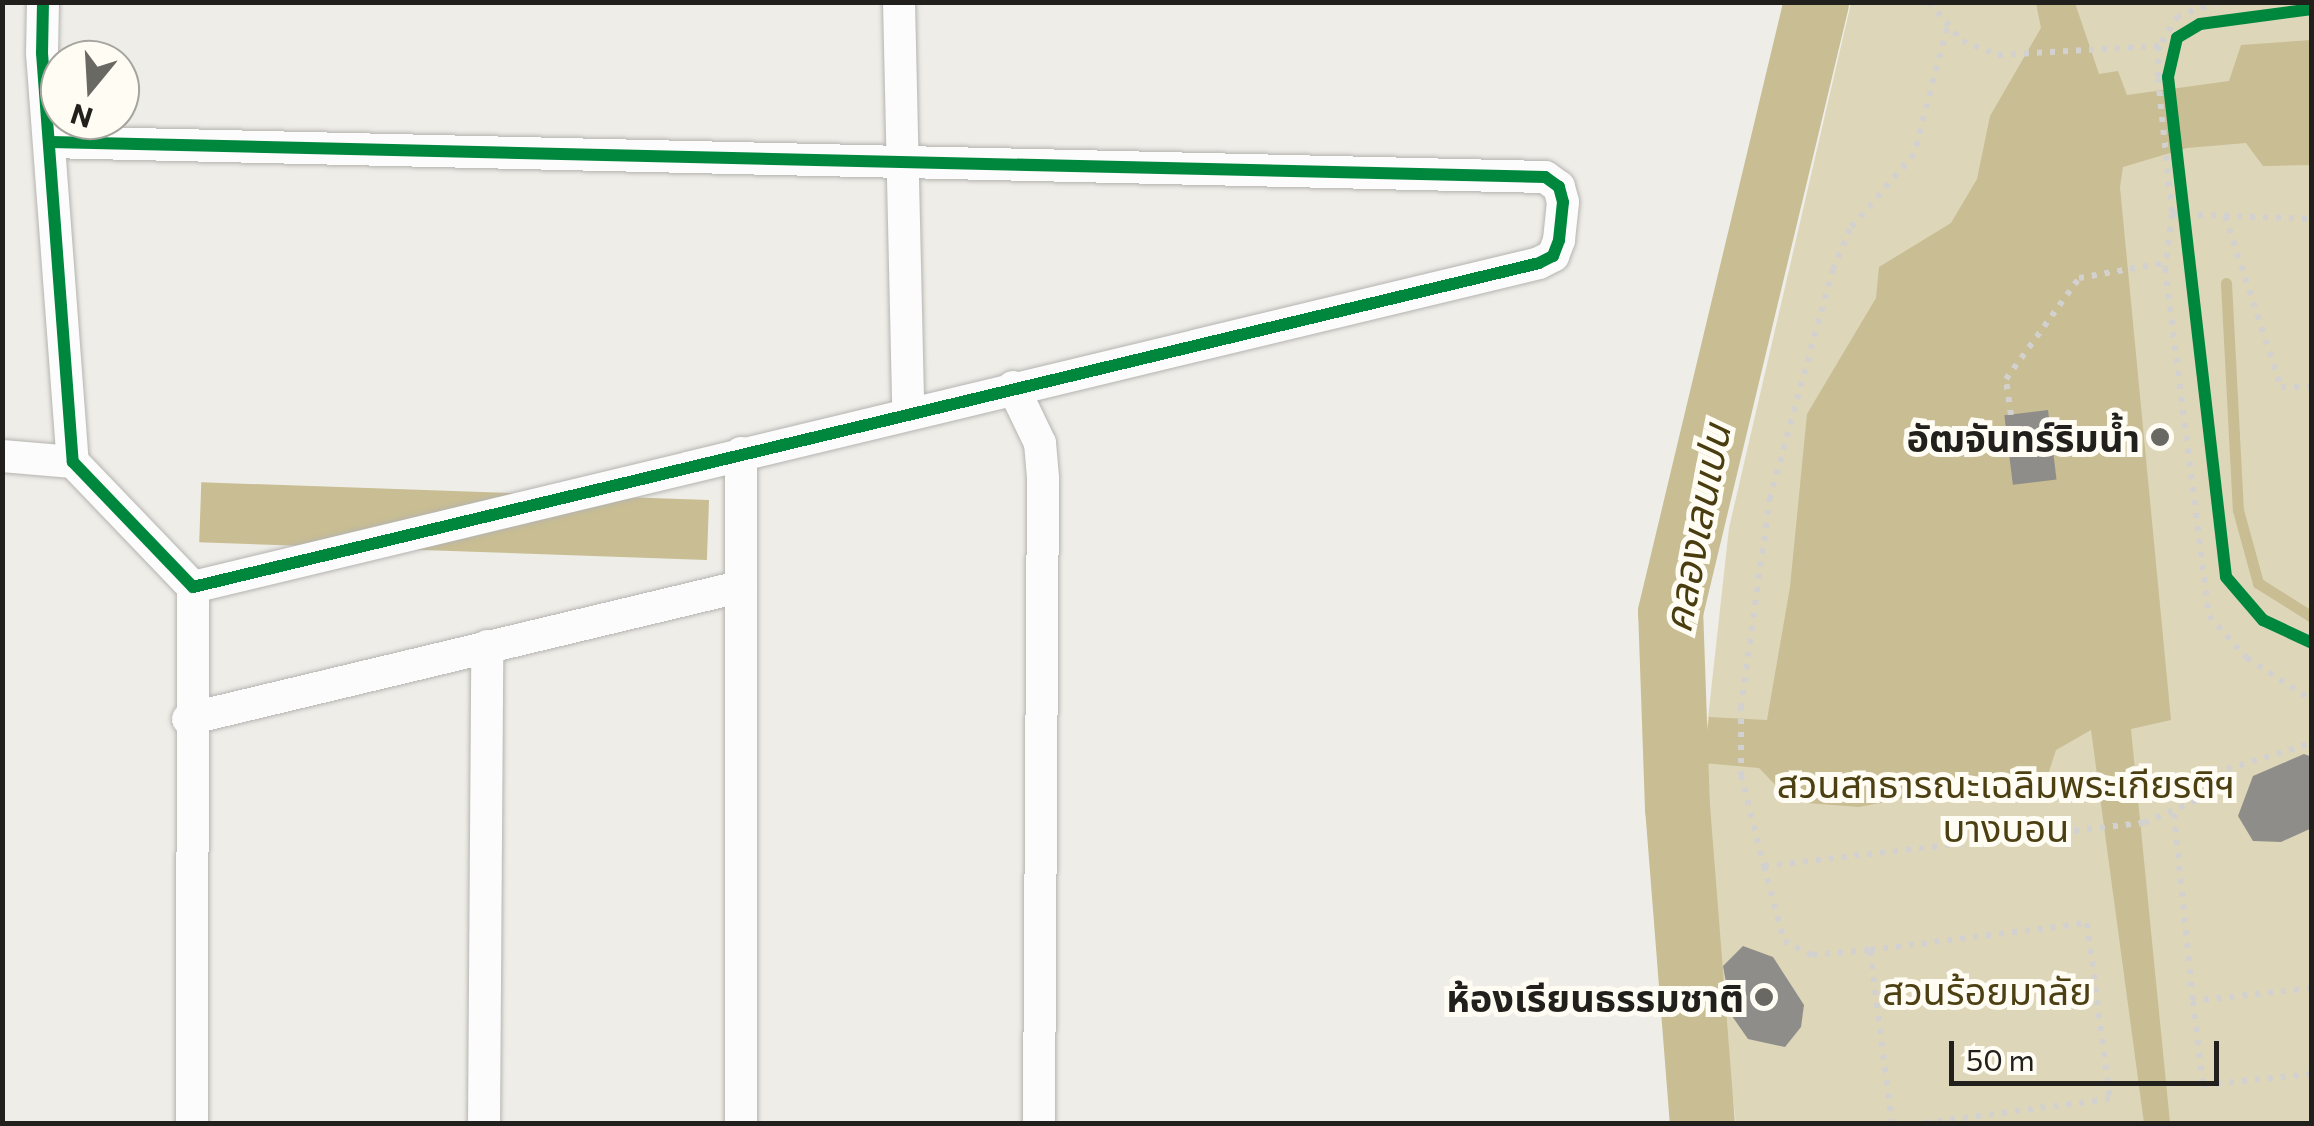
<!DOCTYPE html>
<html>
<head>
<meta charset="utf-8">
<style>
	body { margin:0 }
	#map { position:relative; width:2314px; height:1126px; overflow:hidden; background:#eeede8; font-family:Commissioner,"Noto Sans Thai",sans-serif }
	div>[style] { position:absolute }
	.green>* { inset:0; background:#ded6b9 }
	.water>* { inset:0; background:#c8bd93; transform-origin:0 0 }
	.stream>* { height:11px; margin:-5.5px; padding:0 5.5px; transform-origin:5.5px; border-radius:5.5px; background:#c8bd93 }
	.river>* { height:65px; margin:-32.5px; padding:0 32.5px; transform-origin:32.5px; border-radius:32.5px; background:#c8bd93 }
	.building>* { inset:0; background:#8e8d89; transform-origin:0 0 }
	.path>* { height:6px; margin-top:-3px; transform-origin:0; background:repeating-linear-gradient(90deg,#d2d1cf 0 5px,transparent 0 13px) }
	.roads { filter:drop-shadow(0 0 2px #b5b4b0) drop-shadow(0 0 2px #b5b4b0) }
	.minor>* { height:32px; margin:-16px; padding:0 16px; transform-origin:16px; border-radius:16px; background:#fcfcfc }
	.cycleway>* { height:12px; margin:-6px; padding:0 6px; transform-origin:6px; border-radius:6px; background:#00873e }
	.dots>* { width:28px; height:28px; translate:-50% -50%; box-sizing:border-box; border:5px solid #fffcf4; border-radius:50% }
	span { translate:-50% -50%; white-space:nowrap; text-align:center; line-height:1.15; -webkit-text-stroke:10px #fffcf4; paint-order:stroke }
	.poi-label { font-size:38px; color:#21201c; font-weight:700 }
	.right { translate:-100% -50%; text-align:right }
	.park-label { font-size:38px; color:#4c4013 }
	.water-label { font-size:40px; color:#493d0f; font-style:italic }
	.frame { position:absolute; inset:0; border:5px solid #21201c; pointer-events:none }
	.north { position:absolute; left:40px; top:40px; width:100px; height:100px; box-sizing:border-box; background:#fffcf4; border:2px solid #a6a49e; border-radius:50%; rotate:198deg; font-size:28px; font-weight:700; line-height:40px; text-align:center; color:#21201c }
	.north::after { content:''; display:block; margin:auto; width:35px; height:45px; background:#696863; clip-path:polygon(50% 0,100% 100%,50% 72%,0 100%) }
	.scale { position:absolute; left:1949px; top:1041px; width:270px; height:45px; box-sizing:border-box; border:5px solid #21201c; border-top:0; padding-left:12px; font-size:30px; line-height:35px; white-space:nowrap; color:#21201c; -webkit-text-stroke:8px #fffcf4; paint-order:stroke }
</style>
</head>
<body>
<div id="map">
	<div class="green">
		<div style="clip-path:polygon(1851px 3px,2311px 3px,2311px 1123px,1736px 1124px,1698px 809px,1729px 528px)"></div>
	</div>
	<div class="water">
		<div style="clip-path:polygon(2036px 3px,2075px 3px,2099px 74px,2118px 71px,2127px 95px,2229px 81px,2241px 45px,2311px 40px,2311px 165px,2263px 166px,2246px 143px,2187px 148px,2123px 167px,2120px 187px,2171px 720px,2131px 729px,2170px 1123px,2144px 1123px,2091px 730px,2056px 750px,2046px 781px,1967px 786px,1859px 807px,1792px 802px,1759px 768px,1703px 763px,1709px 717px,1767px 720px,1790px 587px,1807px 414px,1876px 298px,1879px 267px,1951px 223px,1977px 179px,1990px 116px,2041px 28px)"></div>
		<div style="left:709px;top:500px;width:60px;height:508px;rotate:92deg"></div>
	</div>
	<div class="stream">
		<div style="left:2226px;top:283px;width:227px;rotate:87deg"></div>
		<div style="left:2238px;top:510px;width:76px;rotate:74.7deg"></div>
		<div style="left:2258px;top:583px;width:64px;rotate:32.2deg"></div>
	</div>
	<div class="river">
		<div style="left:1702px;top:1124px;width:317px;rotate:-94.5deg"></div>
		<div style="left:1677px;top:808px;width:196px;rotate:-92deg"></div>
		<div style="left:1670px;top:612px;width:627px;rotate:-76.54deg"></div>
	</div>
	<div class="building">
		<div style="left:2048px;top:410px;width:70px;height:44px;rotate:83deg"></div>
		<div style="clip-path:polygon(2304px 754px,2312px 757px,2312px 828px,2281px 842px,2253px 841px,2238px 816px,2253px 776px)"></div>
		<div style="clip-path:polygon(1743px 946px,1773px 957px,1804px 1005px,1801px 1027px,1785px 1047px,1748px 1039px,1732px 1016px,1723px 966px)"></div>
	</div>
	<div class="path">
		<div style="left:1929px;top:2px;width:51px;rotate:49.8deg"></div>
		<div style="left:1962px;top:41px;width:39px;rotate:21deg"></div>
		<div style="left:1998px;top:55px;width:161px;rotate:-3.2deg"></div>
		<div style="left:2218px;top:2px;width:42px;rotate:160.7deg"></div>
		<div style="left:2178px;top:16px;width:36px;rotate:122deg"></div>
		<div style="left:2159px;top:46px;width:32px;rotate:92deg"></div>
		<div style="left:2158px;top:78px;width:137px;rotate:84.1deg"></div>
		<div style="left:2172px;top:214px;width:54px;rotate:97.4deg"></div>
		<div style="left:2165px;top:268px;width:351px;rotate:82.8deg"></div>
		<div style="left:2209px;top:616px;width:57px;rotate:47.9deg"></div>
		<div style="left:2247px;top:658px;width:77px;rotate:32.9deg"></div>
		<div style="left:1947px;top:28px;width:130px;rotate:104.7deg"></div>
		<div style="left:1914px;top:154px;width:99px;rotate:130.5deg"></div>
		<div style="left:1850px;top:229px;width:43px;rotate:113deg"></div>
		<div style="left:1833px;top:269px;width:237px;rotate:105.4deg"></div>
		<div style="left:1770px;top:497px;width:211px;rotate:97.9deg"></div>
		<div style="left:1741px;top:706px;width:69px;rotate:90deg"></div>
		<div style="left:1741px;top:775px;width:94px;rotate:75.8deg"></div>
		<div style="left:1764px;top:866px;width:382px;rotate:-6.5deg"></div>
		<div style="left:2144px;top:823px;width:65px;rotate:-23.4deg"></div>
		<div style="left:2204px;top:797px;width:36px;rotate:-51deg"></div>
		<div style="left:2227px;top:769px;width:89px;rotate:-17deg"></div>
		<div style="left:2172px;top:214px;width:140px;rotate:2deg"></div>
		<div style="left:2225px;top:216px;width:180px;rotate:71.9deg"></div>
		<div style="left:2281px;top:387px;width:31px"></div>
		<div style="left:2011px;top:415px;width:36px;rotate:-98deg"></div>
		<div style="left:2006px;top:379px;width:125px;rotate:-54.1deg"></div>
		<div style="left:2079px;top:278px;width:86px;rotate:-10deg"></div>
		<div style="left:2174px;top:814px;width:188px;rotate:84.2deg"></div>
		<div style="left:1764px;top:866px;width:78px;rotate:75.1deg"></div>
		<div style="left:1784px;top:941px;width:31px;rotate:27deg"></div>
		<div style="left:1812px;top:955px;width:58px;rotate:-4.9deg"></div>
		<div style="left:2312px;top:988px;width:120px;rotate:173.8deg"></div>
		<div style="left:2193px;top:1001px;width:85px;rotate:83.2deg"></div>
		<div style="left:2203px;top:1085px;width:110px;rotate:-5.8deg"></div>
		<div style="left:1892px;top:1124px;width:175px;rotate:-97.2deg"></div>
		<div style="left:1870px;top:950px;width:219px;rotate:-7.1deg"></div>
		<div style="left:2087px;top:923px;width:177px;rotate:82.6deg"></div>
		<div style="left:2110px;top:1099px;width:196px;rotate:172.7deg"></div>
	</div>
	<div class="roads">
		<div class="minor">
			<div style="left:43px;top:2px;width:51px;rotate:91.1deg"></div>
			<div style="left:42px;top:53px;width:410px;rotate:85.7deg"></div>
			<div style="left:73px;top:462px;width:173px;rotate:46.2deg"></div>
			<div style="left:193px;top:587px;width:1384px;rotate:-13.53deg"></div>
			<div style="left:1539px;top:263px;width:16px;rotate:-27deg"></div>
			<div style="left:1553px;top:256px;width:17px;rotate:-69deg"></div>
			<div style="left:1559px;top:240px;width:38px;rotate:-84deg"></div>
			<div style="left:1563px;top:202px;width:16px;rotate:-105deg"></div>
			<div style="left:1559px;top:187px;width:17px;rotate:-144deg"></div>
			<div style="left:1545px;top:177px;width:1495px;rotate:-178.66deg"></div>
			<div style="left:899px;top:2px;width:410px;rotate:88.7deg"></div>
			<div style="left:1013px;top:387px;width:62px;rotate:64.3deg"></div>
			<div style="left:1040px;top:443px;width:36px;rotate:85deg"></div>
			<div style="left:1043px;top:479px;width:645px;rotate:90.36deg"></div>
			<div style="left:741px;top:453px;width:671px;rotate:90deg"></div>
			<div style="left:2px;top:456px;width:71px;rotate:4.8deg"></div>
			<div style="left:188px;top:719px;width:567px;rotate:-13.47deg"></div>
			<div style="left:192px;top:1124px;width:537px;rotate:-89.89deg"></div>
			<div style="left:484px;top:1124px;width:478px;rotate:-89.6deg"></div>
		</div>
	</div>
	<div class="cycleway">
		<div style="left:43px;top:2px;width:51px;rotate:91.1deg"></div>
		<div style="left:42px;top:53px;width:410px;rotate:85.7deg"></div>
		<div style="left:73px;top:462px;width:173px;rotate:46.2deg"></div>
		<div style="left:193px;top:587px;width:1384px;rotate:-13.53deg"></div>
		<div style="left:1539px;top:263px;width:16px;rotate:-27deg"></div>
		<div style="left:1553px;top:256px;width:17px;rotate:-69deg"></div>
		<div style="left:1559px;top:240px;width:38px;rotate:-84deg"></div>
		<div style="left:1563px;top:202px;width:16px;rotate:-105deg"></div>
		<div style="left:1559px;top:187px;width:17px;rotate:-144deg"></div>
		<div style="left:1545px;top:177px;width:1495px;rotate:-178.66deg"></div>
		<div style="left:2312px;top:9px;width:113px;rotate:172.4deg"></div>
		<div style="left:2200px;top:24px;width:27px;rotate:149deg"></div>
		<div style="left:2177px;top:38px;width:40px;rotate:103deg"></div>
		<div style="left:2168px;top:77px;width:503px;rotate:83.38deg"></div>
		<div style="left:2226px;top:577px;width:57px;rotate:49.3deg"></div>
		<div style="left:2263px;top:620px;width:54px;rotate:25.1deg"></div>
	</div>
	<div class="dots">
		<div style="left:2160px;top:437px;background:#696863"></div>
		<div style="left:1764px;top:997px;background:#696863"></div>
	</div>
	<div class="poi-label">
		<span class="right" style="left:2140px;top:437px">อัฒจันทร์ริมน้ำ</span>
		<span class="right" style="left:1744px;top:997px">ห้องเรียนธรรมชาติ</span>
	</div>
	<div class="park-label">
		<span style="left:2006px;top:805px">สวนสาธารณะเฉลิมพระเกียรติฯ<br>บางบอน</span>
		<span style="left:1987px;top:990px">สวนร้อยมาลัย</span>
	</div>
	<div class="water-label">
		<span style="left:1695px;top:528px;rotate:-79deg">คลองเลนเปน</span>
	</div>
	<div class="frame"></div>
	<div class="north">N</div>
	<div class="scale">50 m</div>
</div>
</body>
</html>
